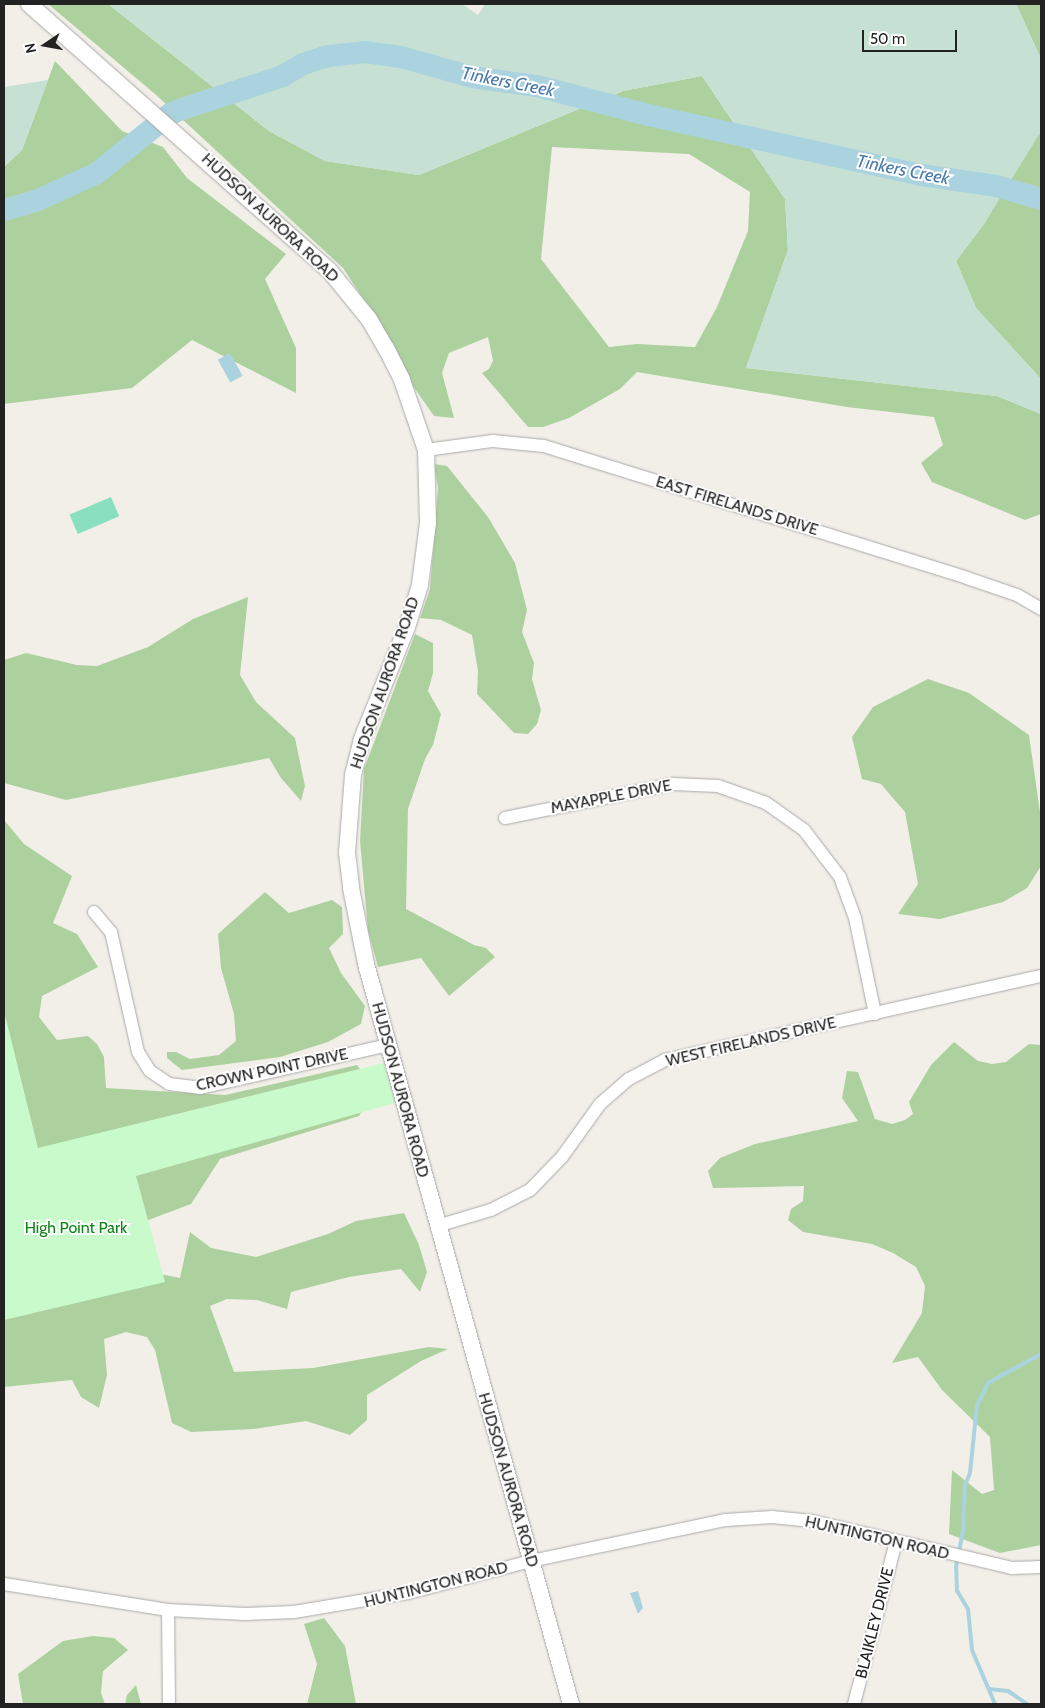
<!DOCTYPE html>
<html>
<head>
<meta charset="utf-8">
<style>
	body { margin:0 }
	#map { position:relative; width:1045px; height:1708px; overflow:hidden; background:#f2efe9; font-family:Cabin,sans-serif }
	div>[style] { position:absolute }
	.forest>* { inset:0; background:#add19e }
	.wetland>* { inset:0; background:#c6e0d4 }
	.park>* { inset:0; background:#c8facc }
	.pitch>* { inset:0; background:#88e0be; transform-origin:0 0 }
	.water>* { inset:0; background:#aad3df; transform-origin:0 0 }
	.stream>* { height:4px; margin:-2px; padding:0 2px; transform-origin:2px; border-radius:2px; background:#aad3df }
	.river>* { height:22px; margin:-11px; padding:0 11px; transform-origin:11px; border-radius:11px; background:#aad3df }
	.roads { filter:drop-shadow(0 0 1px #a9a9a9) drop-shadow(0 0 1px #a9a9a9) }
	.minor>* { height:12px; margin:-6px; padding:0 6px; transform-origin:6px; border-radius:6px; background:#fff }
	.tertiary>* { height:16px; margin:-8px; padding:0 8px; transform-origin:8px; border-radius:8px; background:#fff }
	span { translate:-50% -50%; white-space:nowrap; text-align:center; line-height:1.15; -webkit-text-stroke:4px #fff; paint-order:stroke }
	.street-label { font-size:16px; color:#222 }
	.park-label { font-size:16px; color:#0c8416 }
	.water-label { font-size:18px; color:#4a7aab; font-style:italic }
	.frame { position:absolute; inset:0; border:5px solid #222; pointer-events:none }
	.north { position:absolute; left:20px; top:20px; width:50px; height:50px; -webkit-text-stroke:4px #fff; paint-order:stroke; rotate:258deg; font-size:14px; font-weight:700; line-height:20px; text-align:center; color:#222 }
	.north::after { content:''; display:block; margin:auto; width:18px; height:22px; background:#222; clip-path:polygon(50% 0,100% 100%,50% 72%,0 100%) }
	.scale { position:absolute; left:862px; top:30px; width:95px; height:22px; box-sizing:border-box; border:2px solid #222; border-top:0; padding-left:6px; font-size:15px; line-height:18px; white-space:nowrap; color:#222; -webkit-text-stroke:4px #fff; paint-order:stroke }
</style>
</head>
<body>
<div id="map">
	<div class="forest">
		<div style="clip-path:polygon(evenodd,48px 4px,108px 4px,269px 131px,325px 161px,419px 175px,623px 91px,702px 76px,785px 199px,788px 250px,746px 368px,997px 396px,1041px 414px,1041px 514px,1025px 520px,932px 482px,921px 463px,943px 445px,934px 417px,847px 407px,637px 372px,620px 389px,569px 418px,543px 427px,528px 427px,482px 373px,489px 369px,493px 361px,488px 337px,449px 353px,442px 373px,454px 418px,434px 416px,408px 379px,387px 335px,343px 268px,155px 94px,48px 4px,552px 147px,689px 154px,750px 192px,748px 231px,717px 307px,695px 347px,637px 344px,609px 347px,541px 259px,552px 147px)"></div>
		<div style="clip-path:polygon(1016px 4px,1041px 4px,1041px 59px)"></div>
		<div style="clip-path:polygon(55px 61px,122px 131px,163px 147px,187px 178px,286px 254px,265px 279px,296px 348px,296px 393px,192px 340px,132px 388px,4px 404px,4px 167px,22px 150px)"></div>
		<div style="clip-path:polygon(1041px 127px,1041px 379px,976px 308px,956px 261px,984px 224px)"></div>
		<div style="clip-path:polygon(434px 464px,447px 466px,488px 517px,515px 563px,527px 610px,522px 632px,534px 663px,532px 679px,541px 710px,537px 724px,528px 734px,514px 733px,477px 694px,478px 671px,472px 635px,441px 620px,420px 618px,430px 589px,438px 488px)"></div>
		<div style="clip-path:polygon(248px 597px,240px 675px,256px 702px,295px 738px,305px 786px,301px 801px,281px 778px,269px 758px,66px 800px,4px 783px,4px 660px,26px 653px,77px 665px,97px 666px,148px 647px,193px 619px)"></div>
		<div style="clip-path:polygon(415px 634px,433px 643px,433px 673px,428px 691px,441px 714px,433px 745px,425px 759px,408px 809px,406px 909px,474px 945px,486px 948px,495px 957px,449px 996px,421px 958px,378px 967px,368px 930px,360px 841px,364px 769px)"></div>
		<div style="clip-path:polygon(928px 679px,969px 693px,1029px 735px,1041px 819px,1041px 866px,1027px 888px,1003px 902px,940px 919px,898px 914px,918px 884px,905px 812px,881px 784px,862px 779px,852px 737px,873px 707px)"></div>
		<div style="clip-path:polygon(4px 820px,24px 844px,72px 876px,53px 923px,77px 934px,98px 967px,42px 996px,39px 1017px,57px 1040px,88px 1036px,97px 1044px,104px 1057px,106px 1088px,225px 1095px,357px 1065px,375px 1089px,359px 1116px,220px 1159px,191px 1204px,143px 1222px,150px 1272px,180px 1278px,190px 1232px,211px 1248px,256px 1257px,328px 1234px,356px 1221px,404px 1213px,419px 1245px,427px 1272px,420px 1292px,401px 1269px,349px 1277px,291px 1292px,287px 1309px,257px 1300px,227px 1299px,210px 1306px,234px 1372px,313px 1368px,429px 1347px,448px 1349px,421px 1361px,367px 1395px,367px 1420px,350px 1435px,306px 1421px,254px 1429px,191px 1432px,172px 1423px,155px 1350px,147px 1337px,126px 1332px,104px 1339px,107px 1375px,99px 1408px,81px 1397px,72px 1380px,4px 1387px)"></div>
		<div style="clip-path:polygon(265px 892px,289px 913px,332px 900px,342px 907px,343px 934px,329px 948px,341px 973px,365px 1006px,361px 1024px,328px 1042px,280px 1057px,182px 1070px,167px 1058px,167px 1052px,176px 1052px,190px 1059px,219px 1055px,236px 1041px,234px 1014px,221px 968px,218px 934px)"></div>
		<div style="clip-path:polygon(954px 1042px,978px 1061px,992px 1064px,1006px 1062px,1029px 1044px,1041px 1045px,1041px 1545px,1000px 1553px,949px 1534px,952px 1470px,982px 1494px,994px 1490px,990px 1437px,942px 1390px,918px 1357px,892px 1363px,922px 1313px,925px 1286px,916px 1267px,893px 1253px,872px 1244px,803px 1232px,788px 1220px,791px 1209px,803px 1201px,804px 1186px,713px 1188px,708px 1171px,720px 1158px,755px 1144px,858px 1121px,842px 1098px,847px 1071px,858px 1072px,875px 1119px,892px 1124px,905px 1120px,913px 1114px,909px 1102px,931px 1065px)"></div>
		<div style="clip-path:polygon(324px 1618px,345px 1646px,356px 1704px,307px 1704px,317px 1664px,304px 1624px)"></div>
		<div style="clip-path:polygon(93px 1636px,114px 1638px,128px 1650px,103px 1671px,101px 1693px,105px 1704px,23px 1704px,18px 1674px,63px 1641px)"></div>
		<div style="clip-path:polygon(136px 1685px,141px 1704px,125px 1704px,127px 1695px)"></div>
	</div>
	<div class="wetland">
		<div style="clip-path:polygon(108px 4px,462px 4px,478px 15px,485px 4px,1016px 4px,1041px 59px,1040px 133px,984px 224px,956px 261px,976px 308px,1041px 379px,1041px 414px,997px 396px,746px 368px,788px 250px,785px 199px,702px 76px,623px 91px,419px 175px,325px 161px,269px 131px)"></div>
		<div style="clip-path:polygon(48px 80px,22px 150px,4px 167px,4px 87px)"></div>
	</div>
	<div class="park">
		<div style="clip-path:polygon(4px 1011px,38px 1148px,384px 1063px,395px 1103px,136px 1176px,165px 1282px,4px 1320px)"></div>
	</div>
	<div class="pitch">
		<div style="left:111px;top:497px;width:21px;height:45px;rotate:67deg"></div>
	</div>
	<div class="water">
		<div style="left:230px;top:353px;width:26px;height:14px;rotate:61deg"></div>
		<div style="clip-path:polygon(638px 1591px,643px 1608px,638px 1614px,630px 1593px)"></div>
	</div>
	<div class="stream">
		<div style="left:989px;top:1689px;width:19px;rotate:6deg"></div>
		<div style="left:1008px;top:1691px;width:23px;rotate:34deg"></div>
		<div style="left:995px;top:1704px;width:59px;rotate:-113.1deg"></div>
		<div style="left:972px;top:1650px;width:41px;rotate:-95.6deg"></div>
		<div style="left:968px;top:1609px;width:21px;rotate:-121deg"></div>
		<div style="left:957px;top:1591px;width:24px;rotate:-92deg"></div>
		<div style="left:956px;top:1567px;width:37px;rotate:-79deg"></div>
		<div style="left:963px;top:1531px;width:46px;rotate:-87.5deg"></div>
		<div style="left:965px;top:1485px;width:13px;rotate:-67deg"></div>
		<div style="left:970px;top:1473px;width:68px;rotate:-84.1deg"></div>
		<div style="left:977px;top:1405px;width:25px;rotate:-63deg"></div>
		<div style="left:988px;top:1383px;width:60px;rotate:-28.7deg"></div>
	</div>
	<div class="river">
		<div style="left:4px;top:210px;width:35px;rotate:-16deg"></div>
		<div style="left:38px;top:200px;width:65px;rotate:-24.6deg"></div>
		<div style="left:97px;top:173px;width:94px;rotate:-38.9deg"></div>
		<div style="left:170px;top:114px;width:13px;rotate:-23deg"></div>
		<div style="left:182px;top:109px;width:106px;rotate:-18.1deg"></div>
		<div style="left:283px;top:76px;width:23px;rotate:-31deg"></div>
		<div style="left:303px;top:64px;width:26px;rotate:-18deg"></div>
		<div style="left:328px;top:56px;width:37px;rotate:-6deg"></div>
		<div style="left:365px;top:52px;width:36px;rotate:8deg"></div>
		<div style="left:401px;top:57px;width:74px;rotate:15.7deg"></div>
		<div style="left:472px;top:77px;width:66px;rotate:7.9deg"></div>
		<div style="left:537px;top:86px;width:115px;rotate:14.6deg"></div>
		<div style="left:648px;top:115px;width:280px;rotate:12.4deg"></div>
		<div style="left:921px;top:175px;width:76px;rotate:8.3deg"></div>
		<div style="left:996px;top:186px;width:47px;rotate:16.1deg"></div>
	</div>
	<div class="roads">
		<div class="minor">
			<div style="left:426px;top:450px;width:68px;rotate:-7.7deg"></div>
			<div style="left:493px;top:441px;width:51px;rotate:5.6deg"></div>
			<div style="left:544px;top:446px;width:443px;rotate:17.3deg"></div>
			<div style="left:967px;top:578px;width:53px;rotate:18.8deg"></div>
			<div style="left:1017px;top:595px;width:28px;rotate:30deg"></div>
			<div style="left:505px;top:818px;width:171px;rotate:-11.4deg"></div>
			<div style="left:673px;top:784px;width:45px;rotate:2.5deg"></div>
			<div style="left:718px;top:786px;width:51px;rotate:19.5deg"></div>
			<div style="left:766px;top:803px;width:47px;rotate:35.4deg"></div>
			<div style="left:804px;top:830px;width:59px;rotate:52.5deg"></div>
			<div style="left:840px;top:877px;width:44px;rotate:69.9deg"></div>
			<div style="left:855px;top:918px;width:98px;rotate:78.2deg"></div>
			<div style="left:94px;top:912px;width:26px;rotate:50deg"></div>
			<div style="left:111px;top:932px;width:123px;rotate:77.3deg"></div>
			<div style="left:138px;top:1052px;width:22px;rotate:58deg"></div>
			<div style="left:150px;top:1071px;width:23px;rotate:34deg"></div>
			<div style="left:169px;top:1084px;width:31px;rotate:7deg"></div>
			<div style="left:200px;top:1088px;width:193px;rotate:-12.9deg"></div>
			<div style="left:437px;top:1226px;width:56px;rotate:-16.5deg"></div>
			<div style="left:491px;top:1210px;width:44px;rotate:-27.1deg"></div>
			<div style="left:530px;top:1190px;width:46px;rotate:-45.9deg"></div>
			<div style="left:562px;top:1157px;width:65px;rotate:-54.4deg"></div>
			<div style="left:600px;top:1104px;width:38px;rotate:-41deg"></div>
			<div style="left:629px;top:1079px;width:41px;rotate:-27.8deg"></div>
			<div style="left:665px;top:1060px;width:385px;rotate:-12.6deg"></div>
			<div style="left:4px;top:1584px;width:166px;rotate:9deg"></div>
			<div style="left:168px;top:1610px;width:77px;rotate:3deg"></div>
			<div style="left:245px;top:1614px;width:49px;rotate:-2.3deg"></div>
			<div style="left:294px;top:1612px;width:116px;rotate:-9.5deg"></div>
			<div style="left:408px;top:1593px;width:127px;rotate:-14.6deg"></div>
			<div style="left:531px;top:1561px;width:199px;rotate:-11.9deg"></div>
			<div style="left:726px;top:1520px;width:46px;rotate:-3.7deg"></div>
			<div style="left:772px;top:1517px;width:40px;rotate:5.7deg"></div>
			<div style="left:812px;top:1521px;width:205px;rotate:13.2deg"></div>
			<div style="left:1012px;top:1568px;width:29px;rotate:-2deg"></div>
			<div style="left:168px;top:1610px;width:94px;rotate:89.4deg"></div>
			<div style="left:854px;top:1704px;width:167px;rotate:-75.5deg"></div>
		</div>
		<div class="tertiary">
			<div style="left:29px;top:4px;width:401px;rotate:41.6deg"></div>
			<div style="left:329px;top:270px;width:63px;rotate:50.8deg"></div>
			<div style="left:369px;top:319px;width:34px;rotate:60deg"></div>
			<div style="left:386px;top:348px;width:36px;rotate:63deg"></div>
			<div style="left:402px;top:380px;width:74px;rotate:71.1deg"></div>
			<div style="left:426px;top:450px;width:73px;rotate:88.4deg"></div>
			<div style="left:428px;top:523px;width:63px;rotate:97.4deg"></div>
			<div style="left:420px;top:585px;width:44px;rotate:107.2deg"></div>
			<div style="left:407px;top:627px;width:121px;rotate:111.9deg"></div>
			<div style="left:362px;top:739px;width:37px;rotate:104deg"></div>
			<div style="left:353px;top:775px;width:78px;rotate:94.4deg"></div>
			<div style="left:347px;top:853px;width:35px;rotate:83deg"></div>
			<div style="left:351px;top:888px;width:77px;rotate:78.8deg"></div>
			<div style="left:366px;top:964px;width:768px;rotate:74.52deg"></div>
		</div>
	</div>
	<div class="street-label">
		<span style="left:270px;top:218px;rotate:43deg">HUDSON AURORA ROAD</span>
		<span style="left:737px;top:506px;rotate:17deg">EAST FIRELANDS DRIVE</span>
		<span style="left:385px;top:683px;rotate:-71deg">HUDSON AURORA ROAD</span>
		<span style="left:611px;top:797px;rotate:-11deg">MAYAPPLE DRIVE</span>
		<span style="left:751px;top:1042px;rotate:-13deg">WEST FIRELANDS DRIVE</span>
		<span style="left:272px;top:1070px;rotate:-12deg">CROWN POINT DRIVE</span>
		<span style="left:400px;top:1090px;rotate:75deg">HUDSON AURORA ROAD</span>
		<span style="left:508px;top:1480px;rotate:74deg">HUDSON AURORA ROAD</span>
		<span style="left:877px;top:1538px;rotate:13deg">HUNTINGTON ROAD</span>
		<span style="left:436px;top:1585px;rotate:-14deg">HUNTINGTON ROAD</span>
		<span style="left:875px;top:1623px;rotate:-76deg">BLAIKLEY DRIVE</span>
	</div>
	<div class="park-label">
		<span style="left:76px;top:1228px">High Point Park</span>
	</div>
	<div class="water-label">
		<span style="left:508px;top:82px;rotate:11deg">Tinkers Creek</span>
		<span style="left:903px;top:170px;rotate:11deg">Tinkers Creek</span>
	</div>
	<div class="frame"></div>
	<div class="north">N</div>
	<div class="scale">50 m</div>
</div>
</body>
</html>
